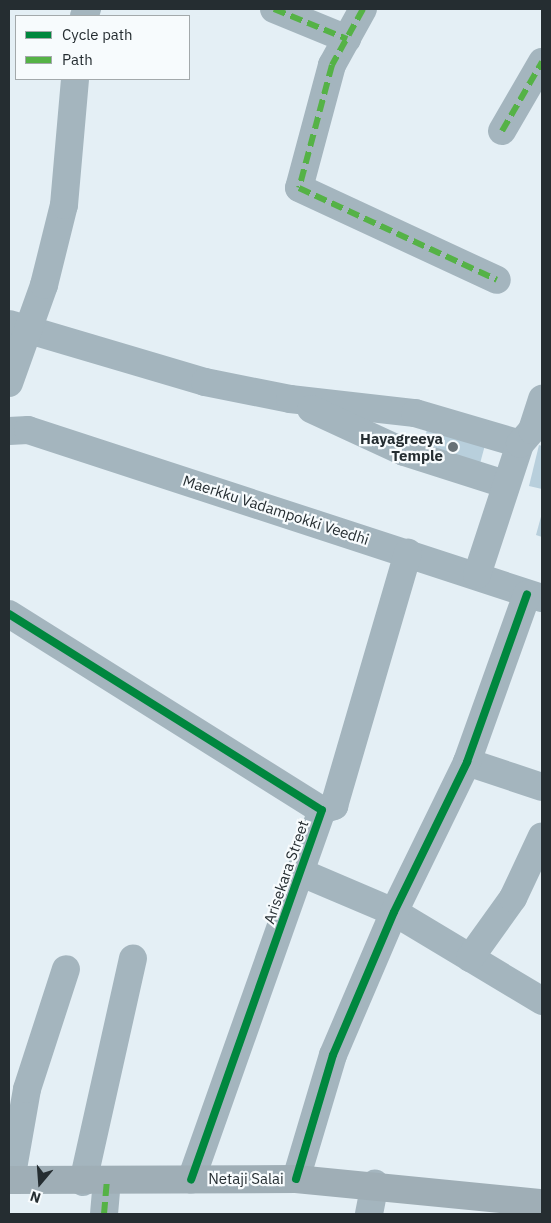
<!DOCTYPE html>
<html>
<head>
<meta charset="utf-8">
<style>
	body { margin:0 }
	#map { position:relative; width:551px; height:1223px; overflow:hidden; background:#e4eff5; font-family:"IBM Plex Sans",sans-serif }
	div>[style] { position:absolute }
	.building>* { inset:0; background:#b8cfdc; transform-origin:0 0 }
	.minor>* { height:28px; margin:-14px; padding:0 14px; transform-origin:14px; border-radius:14px; background:#a4b5be }
	.major>* { height:28px; margin:-14px; padding:0 14px; transform-origin:14px; border-radius:14px; background:#9faeb6 }
	.quiet>* { height:6px; margin-top:-3px; transform-origin:0; background:repeating-linear-gradient(90deg,#55b246 0 12px,transparent 0 18px) }
	.cycleway>* { height:8px; margin:-4px; padding:0 4px; transform-origin:4px; border-radius:4px; background:#00873e }
	.dots>* { width:14px; height:14px; translate:-50% -50%; box-sizing:border-box; border:2px solid #f7fbfd; border-radius:50% }
	span { translate:-50% -50%; white-space:nowrap; text-align:center; line-height:1.15; -webkit-text-stroke:4.5px #f7fbfd; paint-order:stroke }
	.poi-label { font-size:15px; color:#252d31; font-weight:700 }
	.right { translate:-100% -50%; text-align:right }
	.street-label { font-size:15px; color:#252d31 }
	.frame { position:absolute; inset:0; border:10px solid #252d31; pointer-events:none }
	.legend { position:absolute; left:15px; top:15px; width:175px; height:65px; box-sizing:border-box; background:#f7fbfd; border:1px solid #a3a9ab; margin:0; padding:6px 9px; list-style:none; font-size:15px; color:#252d31 }
	.legend li { display:flex; align-items:center; gap:10px; height:25px }
	.legend b { width:25px; border:1px solid #a3a9ab }
	.north { position:absolute; left:15px; top:1158px; width:50px; height:50px; -webkit-text-stroke:4px #f7fbfd; paint-order:stroke; rotate:198deg; font-size:14px; font-weight:700; line-height:20px; text-align:center; color:#252d31 }
	.north::after { content:''; display:block; margin:auto; width:18px; height:22px; background:#252d31; clip-path:polygon(50% 0,100% 100%,50% 72%,0 100%) }
</style>
</head>
<body>
<div id="map">
	<div class="building">
		<div style="left:428px;top:426px;width:60px;height:27px;rotate:15deg"></div>
		<div style="clip-path:polygon(539px 445px,542px 446px,542px 489px,529px 486px)"></div>
		<div style="clip-path:polygon(542px 513px,542px 537px,536px 535px)"></div>
	</div>
	<div class="minor">
		<div style="left:274px;top:9px;width:79px;rotate:22.3deg"></div>
		<div style="left:363px;top:9px;width:64px;rotate:119deg"></div>
		<div style="left:332px;top:65px;width:127px;rotate:105deg"></div>
		<div style="left:299px;top:188px;width:218px;rotate:24.9deg"></div>
		<div style="left:84px;top:16px;width:8px;rotate:-67deg"></div>
		<div style="left:502px;top:131px;width:80px;rotate:-59.9deg"></div>
		<div style="left:9px;top:324px;width:204px;rotate:16.5deg"></div>
		<div style="left:205px;top:382px;width:87px;rotate:11.3deg"></div>
		<div style="left:290px;top:399px;width:126px;rotate:6.4deg"></div>
		<div style="left:415px;top:413px;width:109px;rotate:16.4deg"></div>
		<div style="left:9px;top:383px;width:104px;rotate:-70.3deg"></div>
		<div style="left:44px;top:285px;width:82px;rotate:-76deg"></div>
		<div style="left:64px;top:205px;width:126px;rotate:-85deg"></div>
		<div style="left:311px;top:409px;width:102px;rotate:24.8deg"></div>
		<div style="left:404px;top:452px;width:106px;rotate:17.6deg"></div>
		<div style="left:9px;top:431px;width:19px;rotate:-3deg"></div>
		<div style="left:28px;top:430px;width:541px;rotate:18.1deg"></div>
		<div style="left:477px;top:575px;width:138px;rotate:-71.8deg"></div>
		<div style="left:520px;top:444px;width:18px;rotate:-49deg"></div>
		<div style="left:532px;top:430px;width:33px;rotate:-72deg"></div>
		<div style="left:9px;top:614px;width:369px;rotate:32.1deg"></div>
		<div style="left:322px;top:810px;width:392px;rotate:109.5deg"></div>
		<div style="left:467px;top:762px;width:79px;rotate:18.4deg"></div>
		<div style="left:322px;top:810px;width:13px;rotate:-18deg"></div>
		<div style="left:334px;top:806px;width:264px;rotate:-73.7deg"></div>
		<div style="left:302px;top:873px;width:100px;rotate:23deg"></div>
		<div style="left:394px;top:912px;width:173px;rotate:31deg"></div>
		<div style="left:470px;top:958px;width:74px;rotate:-54.4deg"></div>
		<div style="left:513px;top:898px;width:68px;rotate:-64.9deg"></div>
		<div style="left:296px;top:1179px;width:129px;rotate:-73.4deg"></div>
		<div style="left:333px;top:1055px;width:155px;rotate:-66.9deg"></div>
		<div style="left:394px;top:912px;width:167px;rotate:-64deg"></div>
		<div style="left:467px;top:762px;width:178px;rotate:-70.3deg"></div>
		<div style="left:11px;top:1180px;width:92px;rotate:-80deg"></div>
		<div style="left:27px;top:1089px;width:126px;rotate:-72deg"></div>
		<div style="left:83px;top:1182px;width:229px;rotate:-77.4deg"></div>
		<div style="left:104px;top:1214px;width:33px;rotate:-85deg"></div>
		<div style="left:369px;top:1214px;width:31px;rotate:-79deg"></div>
	</div>
	<div class="major">
		<div style="left:9px;top:1180px;width:287px;rotate:-0.2deg"></div>
		<div style="left:296px;top:1179px;width:247px;rotate:5.6deg"></div>
	</div>
	<div class="quiet">
		<div style="left:274px;top:9px;width:79px;rotate:22.3deg"></div>
		<div style="left:363px;top:9px;width:64px;rotate:119deg"></div>
		<div style="left:332px;top:65px;width:127px;rotate:105deg"></div>
		<div style="left:299px;top:188px;width:218px;rotate:24.9deg"></div>
		<div style="left:502px;top:131px;width:80px;rotate:-59.9deg"></div>
		<div style="left:104px;top:1214px;width:33px;rotate:-85deg"></div>
	</div>
	<div class="cycleway">
		<div style="left:9px;top:614px;width:369px;rotate:32.1deg"></div>
		<div style="left:322px;top:810px;width:392px;rotate:109.5deg"></div>
		<div style="left:296px;top:1179px;width:129px;rotate:-73.4deg"></div>
		<div style="left:333px;top:1055px;width:155px;rotate:-66.9deg"></div>
		<div style="left:394px;top:912px;width:167px;rotate:-64deg"></div>
		<div style="left:467px;top:762px;width:178px;rotate:-70.3deg"></div>
	</div>
	<div class="dots">
		<div style="left:453px;top:447px;background:#687176"></div>
	</div>
	<div class="poi-label">
		<span class="right" style="left:443px;top:447px">Hayagreeya<br>Temple</span>
	</div>
	<div class="street-label">
		<span style="left:276px;top:510px;rotate:18deg">Maerkku Vadampokki Veedhi</span>
		<span style="left:286px;top:872px;rotate:-71deg">Arisekara Street</span>
		<span style="left:246px;top:1179px">Netaji Salai</span>
	</div>
	<div class="frame"></div>
	<ul class="legend">
	<li><b style="height:6px;background:#00873e"></b>Cycle path</li>
	<li><b style="height:6px;background:#55b246"></b>Path</li>
	</ul>
	<div class="north">N</div>
</div>
</body>
</html>
